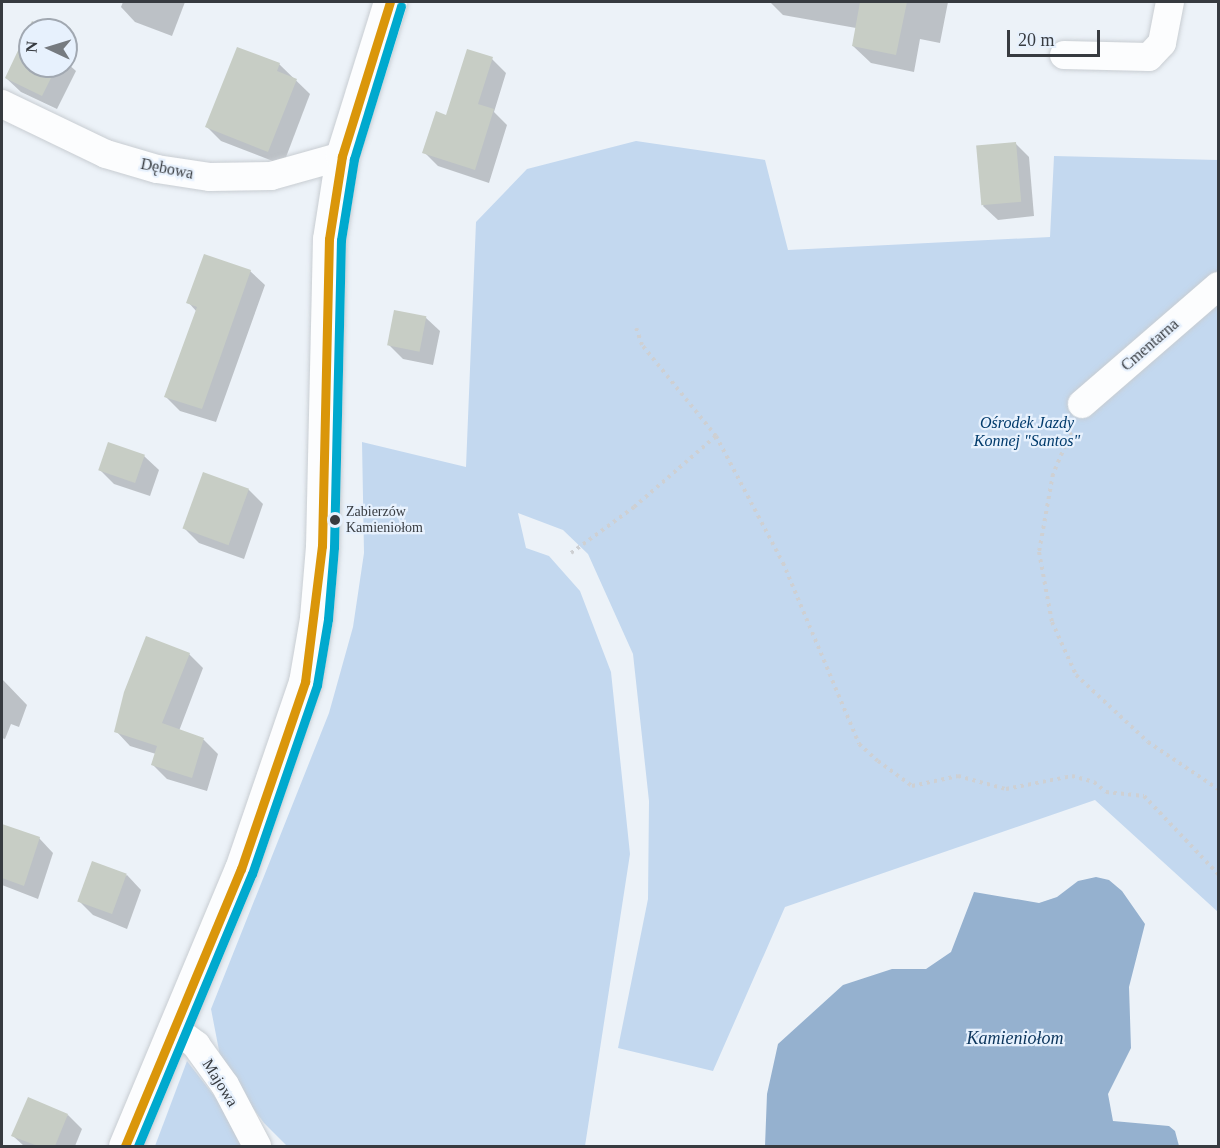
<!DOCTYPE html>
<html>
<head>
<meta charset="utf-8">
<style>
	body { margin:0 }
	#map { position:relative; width:1220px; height:1148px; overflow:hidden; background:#ecf2f8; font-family:"Times New Roman",serif }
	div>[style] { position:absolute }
	.green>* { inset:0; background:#c3d8ef }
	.water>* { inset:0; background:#95b1cf }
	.shadow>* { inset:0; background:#0003 }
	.building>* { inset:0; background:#c7cdc5; transform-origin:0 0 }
	.path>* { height:4px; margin-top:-2px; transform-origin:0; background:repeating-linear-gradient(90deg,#ced0d3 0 3px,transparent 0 7.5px) }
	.roads { filter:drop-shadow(0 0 2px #c8cdd2) drop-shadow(0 0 2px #c8cdd2) }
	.minor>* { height:28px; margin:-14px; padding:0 14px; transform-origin:14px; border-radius:14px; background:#fcfdfe }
	.primary>* { height:33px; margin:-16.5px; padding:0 16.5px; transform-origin:16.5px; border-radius:16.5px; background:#fcfdfe }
	.bus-1>* { height:9px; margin:-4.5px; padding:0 4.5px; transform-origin:4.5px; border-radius:4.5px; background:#da960a }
	.bus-2>* { height:9px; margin:-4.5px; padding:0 4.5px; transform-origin:4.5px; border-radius:4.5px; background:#00a9ce }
	.dots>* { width:16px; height:16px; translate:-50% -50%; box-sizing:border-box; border:3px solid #e7f1fd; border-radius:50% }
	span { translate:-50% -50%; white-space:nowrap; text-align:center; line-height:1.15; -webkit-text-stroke:4.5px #e7f1fd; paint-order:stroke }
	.bus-label { font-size:14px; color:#373b40 }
	.left { translate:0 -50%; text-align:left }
	.street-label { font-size:16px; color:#373b40 }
	.park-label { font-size:16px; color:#003a6b; font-style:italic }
	.water-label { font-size:18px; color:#0c355c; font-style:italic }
	.frame { position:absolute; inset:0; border:3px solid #373b40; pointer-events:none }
	.north { position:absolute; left:18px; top:18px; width:60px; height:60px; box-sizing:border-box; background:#e7f1fd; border:2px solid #a1a8b1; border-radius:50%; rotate:274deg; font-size:16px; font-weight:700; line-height:24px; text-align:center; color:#373b40 }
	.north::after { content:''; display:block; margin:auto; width:21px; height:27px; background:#767b80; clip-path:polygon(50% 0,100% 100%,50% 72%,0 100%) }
	.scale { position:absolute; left:1007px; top:30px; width:93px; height:27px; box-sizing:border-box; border:3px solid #373b40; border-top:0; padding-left:8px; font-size:18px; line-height:21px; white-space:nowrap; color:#373b40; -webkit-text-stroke:4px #e7f1fd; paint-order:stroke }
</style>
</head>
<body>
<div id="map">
	<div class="green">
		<div style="clip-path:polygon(636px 141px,765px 160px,788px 250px,1050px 237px,1054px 156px,1218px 160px,1218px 912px,1095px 800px,785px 907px,713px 1071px,618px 1048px,648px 899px,649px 801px,633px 654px,588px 554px,563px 530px,518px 513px,526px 548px,549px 556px,580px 591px,611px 672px,630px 854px,585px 1146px,287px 1146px,264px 1123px,222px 1066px,211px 1009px,329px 713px,353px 627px,364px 553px,362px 442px,466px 467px,476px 222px,527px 169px)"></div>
		<div style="clip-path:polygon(187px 1061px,218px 1101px,242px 1146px,155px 1146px)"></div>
	</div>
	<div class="water">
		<div style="clip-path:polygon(1096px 877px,1109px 880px,1122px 891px,1145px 924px,1129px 987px,1131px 1048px,1108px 1094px,1113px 1121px,1169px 1126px,1175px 1131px,1179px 1146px,765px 1146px,767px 1094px,778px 1044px,843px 985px,892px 969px,926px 969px,951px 952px,974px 892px,1039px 903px,1057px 897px,1078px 881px)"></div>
	</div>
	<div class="shadow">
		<div style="clip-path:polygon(123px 2px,185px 2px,172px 36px,135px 22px,121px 7px)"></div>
		<div style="clip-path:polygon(770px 2px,948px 2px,940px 43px,920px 39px,914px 72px,871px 63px,853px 46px,856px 28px,783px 15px)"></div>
		<div style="clip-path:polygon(33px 23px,47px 30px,30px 30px,30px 66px,66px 66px,66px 42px,74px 50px,67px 63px,76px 71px,57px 109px,21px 92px,6px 78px)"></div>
		<div style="clip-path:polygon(492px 59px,506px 73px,494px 112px,507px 125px,489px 183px,438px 166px,424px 152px)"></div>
		<div style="clip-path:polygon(279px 64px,310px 94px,283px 165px,221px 141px,207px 127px)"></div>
		<div style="clip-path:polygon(1015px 143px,1029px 157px,1034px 216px,998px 220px,983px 206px)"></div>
		<div style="clip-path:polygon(250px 271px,265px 285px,216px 422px,180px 411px,166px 397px,197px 312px,188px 302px)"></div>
		<div style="clip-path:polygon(425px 317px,440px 331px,433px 365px,403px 359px,389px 345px)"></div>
		<div style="clip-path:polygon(144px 456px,159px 470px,150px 496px,114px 484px,100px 470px)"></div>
		<div style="clip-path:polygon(204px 474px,249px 490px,263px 504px,244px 559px,199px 543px,185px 529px)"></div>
		<div style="clip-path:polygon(189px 654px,203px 668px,179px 731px,204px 740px,218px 754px,207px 791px,167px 779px,153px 765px,156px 754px,130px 746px,116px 731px)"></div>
		<div style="clip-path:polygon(2px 679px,27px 705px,19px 727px,11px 724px,5px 739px,2px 738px)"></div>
		<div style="clip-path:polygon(2px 826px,39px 838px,53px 853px,38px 899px,2px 885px)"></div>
		<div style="clip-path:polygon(127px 875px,141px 890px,127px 929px,93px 915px,79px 901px)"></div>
		<div style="clip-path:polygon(68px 1115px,82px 1129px,75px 1146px,24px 1146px,13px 1136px)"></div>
	</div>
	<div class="building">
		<div style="clip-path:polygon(860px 2px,907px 2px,896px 55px,852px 46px)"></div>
		<div style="clip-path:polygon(32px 21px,50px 30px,30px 30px,30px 66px,57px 66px,42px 96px,5px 78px)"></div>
		<div style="clip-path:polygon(237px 47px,280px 63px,277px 71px,297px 79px,268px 152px,205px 127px)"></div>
		<div style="clip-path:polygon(467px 49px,493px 57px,478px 104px,494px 109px,475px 170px,422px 153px,436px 111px,446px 115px)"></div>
		<div style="left:1016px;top:142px;width:60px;height:40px;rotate:85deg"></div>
		<div style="clip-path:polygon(204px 254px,251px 270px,202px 409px,164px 397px,197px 307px,186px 303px)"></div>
		<div style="left:394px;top:310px;width:33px;height:36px;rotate:11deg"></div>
		<div style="left:108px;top:442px;width:39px;height:30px;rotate:19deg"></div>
		<div style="left:203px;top:472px;width:49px;height:60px;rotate:20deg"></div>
		<div style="clip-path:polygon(146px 636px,190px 653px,162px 723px,204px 738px,192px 778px,151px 765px,157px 746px,114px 732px,124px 692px)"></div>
		<div style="clip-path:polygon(2px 824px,40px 837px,24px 886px,2px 878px)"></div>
		<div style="left:92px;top:861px;width:37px;height:43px;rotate:20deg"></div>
		<div style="clip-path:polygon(28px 1097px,68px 1114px,55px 1146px,38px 1146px,11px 1136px)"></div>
	</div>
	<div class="path">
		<div style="left:1071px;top:432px;width:46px;rotate:113.2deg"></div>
		<div style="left:1053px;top:474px;width:79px;rotate:100.2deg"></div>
		<div style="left:1039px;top:552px;width:71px;rotate:79.5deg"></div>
		<div style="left:1052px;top:622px;width:58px;rotate:65.6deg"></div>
		<div style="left:1076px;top:675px;width:98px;rotate:42.9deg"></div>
		<div style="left:1148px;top:742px;width:84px;rotate:33.9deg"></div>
		<div style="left:716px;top:436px;width:144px;rotate:62.2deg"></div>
		<div style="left:783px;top:563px;width:196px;rotate:67.2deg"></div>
		<div style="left:859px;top:744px;width:25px;rotate:42deg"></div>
		<div style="left:878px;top:761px;width:42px;rotate:36.3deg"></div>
		<div style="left:912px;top:786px;width:47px;rotate:-12.3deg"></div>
		<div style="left:958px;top:776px;width:50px;rotate:15.2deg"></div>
		<div style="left:1006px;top:789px;width:67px;rotate:-11.1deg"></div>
		<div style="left:1072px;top:776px;width:23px;rotate:15deg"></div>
		<div style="left:1094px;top:782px;width:16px;rotate:40deg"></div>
		<div style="left:1106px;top:792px;width:38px;rotate:6deg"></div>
		<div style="left:1144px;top:796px;width:108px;rotate:46.5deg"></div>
		<div style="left:571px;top:553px;width:78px;rotate:-36.1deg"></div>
		<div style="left:634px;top:507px;width:108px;rotate:-40.9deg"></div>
		<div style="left:716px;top:436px;width:117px;rotate:-129.1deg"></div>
		<div style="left:642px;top:345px;width:18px;rotate:-109deg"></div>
	</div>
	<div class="roads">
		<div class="minor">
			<div style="left:1064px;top:55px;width:85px;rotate:1.3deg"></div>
			<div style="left:1149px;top:57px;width:19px;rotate:-47deg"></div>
			<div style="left:1162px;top:43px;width:42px;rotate:-79deg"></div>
			<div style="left:2px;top:104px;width:115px;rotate:25.7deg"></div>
			<div style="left:106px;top:154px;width:53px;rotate:16.4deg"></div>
			<div style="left:157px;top:169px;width:54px;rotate:8.6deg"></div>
			<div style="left:210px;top:177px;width:61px;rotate:-0.9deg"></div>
			<div style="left:271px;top:176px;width:74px;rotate:-15.7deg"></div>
			<div style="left:1082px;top:404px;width:180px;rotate:-40.9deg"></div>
			<div style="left:173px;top:1028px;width:29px;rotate:36deg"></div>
			<div style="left:196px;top:1045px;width:49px;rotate:54.1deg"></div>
			<div style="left:225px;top:1085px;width:69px;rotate:62.3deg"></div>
		</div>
		<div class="primary">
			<div style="left:125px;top:1146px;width:300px;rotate:-67.3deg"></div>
			<div style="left:241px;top:869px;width:198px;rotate:-71.1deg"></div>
			<div style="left:305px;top:682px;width:65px;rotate:-80.2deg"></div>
			<div style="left:316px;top:618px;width:72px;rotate:-85.2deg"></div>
			<div style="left:322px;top:546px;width:307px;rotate:-88.7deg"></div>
			<div style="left:329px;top:239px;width:84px;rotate:-81.1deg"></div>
			<div style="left:342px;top:156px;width:161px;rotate:-72.7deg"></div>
		</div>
	</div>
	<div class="bus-1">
		<div style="left:125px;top:1146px;width:300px;rotate:-67.3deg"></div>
		<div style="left:241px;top:869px;width:198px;rotate:-71.1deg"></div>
		<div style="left:305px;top:682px;width:137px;rotate:-82.9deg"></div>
		<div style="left:322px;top:546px;width:307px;rotate:-88.7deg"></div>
		<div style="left:329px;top:239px;width:84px;rotate:-81.1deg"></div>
		<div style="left:342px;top:156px;width:161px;rotate:-72.7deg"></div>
	</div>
	<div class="bus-2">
		<div style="left:138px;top:1146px;width:295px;rotate:-67.3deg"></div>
		<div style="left:252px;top:874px;width:200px;rotate:-71deg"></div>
		<div style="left:317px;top:685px;width:67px;rotate:-80.5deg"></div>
		<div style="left:328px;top:619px;width:72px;rotate:-85.2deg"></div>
		<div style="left:334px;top:547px;width:307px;rotate:-88.7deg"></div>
		<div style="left:341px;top:240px;width:82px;rotate:-80.9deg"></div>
		<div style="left:354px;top:159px;width:160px;rotate:-72.9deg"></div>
	</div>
	<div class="dots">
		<div style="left:335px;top:520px;background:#373b40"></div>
	</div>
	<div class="bus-label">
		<span class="left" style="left:346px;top:520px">Zabierzów<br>Kamieniołom</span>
	</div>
	<div class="street-label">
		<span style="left:167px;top:169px;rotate:11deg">Dębowa</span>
		<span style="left:1150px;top:345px;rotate:-41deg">Cmentarna</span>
		<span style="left:220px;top:1083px;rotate:58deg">Majowa</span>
	</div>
	<div class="park-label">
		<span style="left:1027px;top:432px">Ośrodek Jazdy<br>Konnej "Santos"</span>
	</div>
	<div class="water-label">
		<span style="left:1015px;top:1038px">Kamieniołom</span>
	</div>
	<div class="frame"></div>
	<div class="north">N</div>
	<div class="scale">20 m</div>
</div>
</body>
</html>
